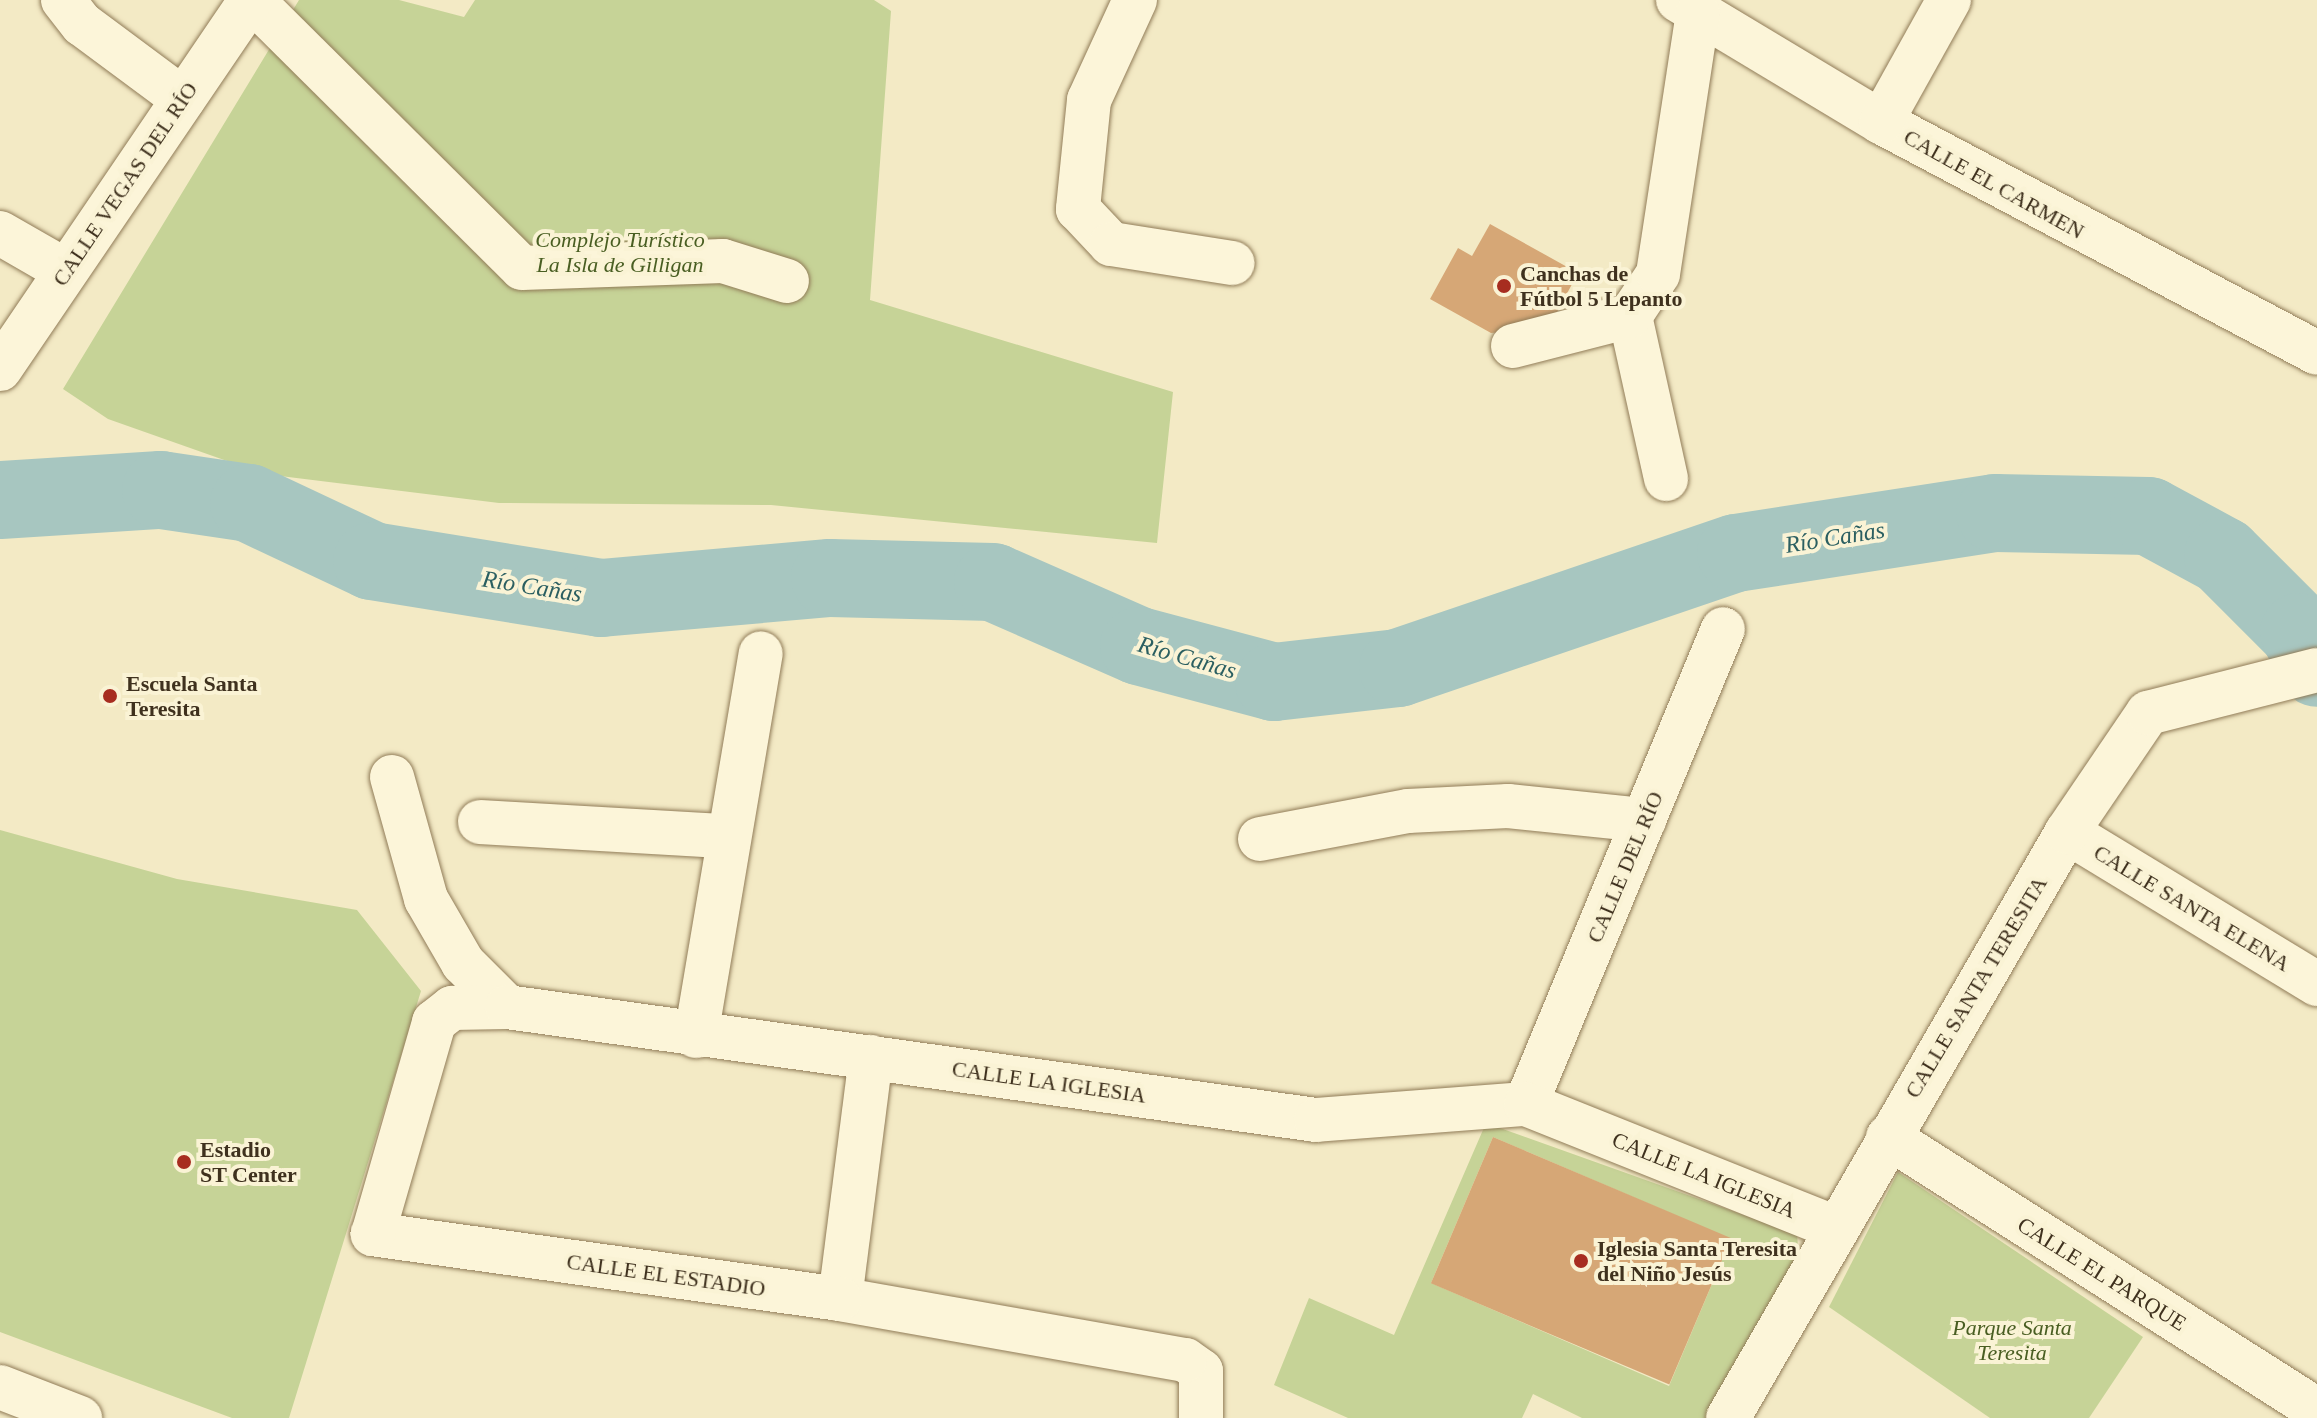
<!DOCTYPE html>
<html>
<head>
<meta charset="utf-8">
<style>
	body { margin:0 }
	#map { position:relative; width:2317px; height:1418px; overflow:hidden; background:#f3eac5; font-family:"Times New Roman",serif }
	div>[style] { position:absolute }
	.green>* { inset:0; background:#c6d397 }
	.river>* { height:78px; margin:-39px; padding:0 39px; transform-origin:39px; border-radius:39px; background:#a7c6c0 }
	.building>* { inset:0; background:#d6a776; transform-origin:0 0 }
	.roads { filter:drop-shadow(0 0 2px #917c58) drop-shadow(0 0 2px #917c58) }
	.minor>* { height:44px; margin:-22px; padding:0 22px; transform-origin:22px; border-radius:22px; background:#fcf5d9 }
	.dots>* { width:22px; height:22px; translate:-50% -50%; box-sizing:border-box; border:4px solid #faf3d5; border-radius:50% }
	span { translate:-50% -50%; white-space:nowrap; text-align:center; line-height:1.15; -webkit-text-stroke:8px #faf3d5; paint-order:stroke }
	.street-label { font-size:22px; color:#3f311e }
	.park-label { font-size:22px; color:#495e22; font-style:italic }
	.poi-label { font-size:22px; color:#3f311e; font-weight:700 }
	.left { translate:0 -50%; text-align:left }
	.water-label { font-size:24px; color:#2b5f61; font-style:italic }
</style>
</head>
<body>
<div id="map">
	<div class="green">
		<div style="clip-path:polygon(299px 0,399px 0,464px 17px,475px 0,874px 0,891px 11px,870px 300px,1173px 392px,1157px 543px,771px 505px,499px 503px,264px 474px,108px 419px,63px 389px)"></div>
		<div style="clip-path:polygon(0 830px,177px 879px,357px 910px,421px 991px,289px 1418px,232px 1418px,0 1332px)"></div>
		<div style="clip-path:polygon(evenodd,1486px 1123px,1797px 1234px,1799px 1257px,1707px 1418px,1582px 1418px,1533px 1394px,1522px 1418px,1348px 1418px,1274px 1385px,1309px 1298px,1394px 1335px,1486px 1123px,1493px 1137px,1731px 1239px,1669px 1386px,1431px 1283px,1493px 1137px)"></div>
		<div style="clip-path:polygon(1898px 1172px,2143px 1337px,2089px 1418px,1990px 1418px,1829px 1307px)"></div>
	</div>
	<div class="river">
		<div style="left:0;top:500px;width:161px;rotate:-3.6deg"></div>
		<div style="left:161px;top:490px;width:89px;rotate:8.4deg"></div>
		<div style="left:249px;top:503px;width:136px;rotate:25.2deg"></div>
		<div style="left:372px;top:561px;width:232px;rotate:9.2deg"></div>
		<div style="left:601px;top:598px;width:230px;rotate:-5deg"></div>
		<div style="left:830px;top:578px;width:163px;rotate:1.4deg"></div>
		<div style="left:993px;top:582px;width:159px;rotate:23.7deg"></div>
		<div style="left:1139px;top:646px;width:140px;rotate:14.9deg"></div>
		<div style="left:1274px;top:682px;width:125px;rotate:-6.4deg"></div>
		<div style="left:1398px;top:668px;width:357px;rotate:-18.8deg"></div>
		<div style="left:1736px;top:553px;width:262px;rotate:-8.8deg"></div>
		<div style="left:1995px;top:513px;width:154px;rotate:1.1deg"></div>
		<div style="left:2149px;top:516px;width:84px;rotate:28.4deg"></div>
		<div style="left:2223px;top:556px;width:107px;rotate:45deg"></div>
		<div style="left:2299px;top:632px;width:40px;rotate:63.4deg"></div>
	</div>
	<div class="building">
		<div style="clip-path:polygon(1490px 224px,1578px 273px,1549px 327px,1491px 333px,1430px 299px,1458px 248px,1472px 256px)"></div>
		<div style="left:1493px;top:1137px;width:259px;height:159px;rotate:23deg"></div>
	</div>
	<div class="roads">
		<div class="minor">
			<div style="left:63px;top:0;width:31px;rotate:52deg"></div>
			<div style="left:82px;top:24px;width:126px;rotate:36.6deg"></div>
			<div style="left:252px;top:0;width:380px;rotate:44.8deg"></div>
			<div style="left:522px;top:268px;width:201px;rotate:-2deg"></div>
			<div style="left:723px;top:261px;width:67px;rotate:17.4deg"></div>
			<div style="left:1135px;top:0;width:110px;rotate:114.7deg"></div>
			<div style="left:1089px;top:100px;width:110px;rotate:95.8deg"></div>
			<div style="left:1078px;top:209px;width:48px;rotate:46.7deg"></div>
			<div style="left:1111px;top:244px;width:123px;rotate:8.9deg"></div>
			<div style="left:1678px;top:0;width:237px;rotate:31deg"></div>
			<div style="left:1881px;top:122px;width:493px;rotate:27.9deg"></div>
			<div style="left:1881px;top:122px;width:140px;rotate:-60.9deg"></div>
			<div style="left:0;top:233px;width:76px;rotate:29.9deg"></div>
			<div style="left:1630px;top:316px;width:167px;rotate:77.5deg"></div>
			<div style="left:1513px;top:346px;width:121px;rotate:-14.4deg"></div>
			<div style="left:1630px;top:316px;width:50px;rotate:-56.3deg"></div>
			<div style="left:1658px;top:274px;width:264px;rotate:-81.3deg"></div>
			<div style="left:0;top:369px;width:446px;rotate:-55.8deg"></div>
			<div style="left:392px;top:777px;width:127px;rotate:74.4deg"></div>
			<div style="left:426px;top:899px;width:74px;rotate:60deg"></div>
			<div style="left:463px;top:963px;width:62px;rotate:45deg"></div>
			<div style="left:480px;top:822px;width:246px;rotate:3.3deg"></div>
			<div style="left:2067px;top:832px;width:293px;rotate:31.3deg"></div>
			<div style="left:1260px;top:839px;width:151px;rotate:-10.7deg"></div>
			<div style="left:1408px;top:811px;width:100px;rotate:-2.9deg"></div>
			<div style="left:1508px;top:806px;width:137px;rotate:5.9deg"></div>
			<div style="left:696px;top:1036px;width:388px;rotate:-80.4deg"></div>
			<div style="left:1526px;top:1104px;width:514px;rotate:-67.47deg"></div>
			<div style="left:1888px;top:1137px;width:508px;rotate:32.47deg"></div>
			<div style="left:840px;top:1299px;width:244px;rotate:-82.7deg"></div>
			<div style="left:0;top:1387px;width:86px;rotate:21.2deg"></div>
			<div style="left:1201px;top:1418px;width:47px;rotate:-90deg"></div>
			<div style="left:1201px;top:1371px;width:19px;rotate:-145deg"></div>
			<div style="left:1185px;top:1360px;width:350px;rotate:-170deg"></div>
			<div style="left:840px;top:1299px;width:472px;rotate:-172.1deg"></div>
			<div style="left:373px;top:1234px;width:221px;rotate:-73.9deg"></div>
			<div style="left:434px;top:1022px;width:23px;rotate:-38deg"></div>
			<div style="left:452px;top:1008px;width:55px;rotate:-1deg"></div>
			<div style="left:507px;top:1007px;width:817px;rotate:7.95deg"></div>
			<div style="left:1316px;top:1120px;width:211px;rotate:-4.4deg"></div>
			<div style="left:1526px;top:1104px;width:331px;rotate:21.8deg"></div>
			<div style="left:1728px;top:1418px;width:677px;rotate:-59.95deg"></div>
			<div style="left:2067px;top:832px;width:144px;rotate:-55.8deg"></div>
			<div style="left:2148px;top:713px;width:174px;rotate:-14.3deg"></div>
		</div>
	</div>
	<div class="dots">
		<div style="left:1504px;top:286px;background:#a72d20"></div>
		<div style="left:110px;top:696px;background:#a72d20"></div>
		<div style="left:184px;top:1162px;background:#a72d20"></div>
		<div style="left:1581px;top:1261px;background:#a72d20"></div>
	</div>
	<div class="street-label">
		<span style="left:125px;top:184px;rotate:-56deg">CALLE VEGAS DEL RÍO</span>
		<span style="left:1994px;top:184px;rotate:29deg">CALLE EL CARMEN</span>
		<span style="left:1625px;top:867px;rotate:-67deg">CALLE DEL RÍO</span>
		<span style="left:2192px;top:908px;rotate:31deg">CALLE SANTA ELENA</span>
		<span style="left:1976px;top:987px;rotate:-59deg">CALLE SANTA TERESITA</span>
		<span style="left:1049px;top:1082px;rotate:8deg">CALLE LA IGLESIA</span>
		<span style="left:1704px;top:1175px;rotate:22deg">CALLE LA IGLESIA</span>
		<span style="left:2102px;top:1274px;rotate:32deg">CALLE EL PARQUE</span>
		<span style="left:666px;top:1275px;rotate:8deg">CALLE EL ESTADIO</span>
	</div>
	<div class="park-label">
		<span style="left:620px;top:252px">Complejo Turístico<br>La Isla de Gilligan</span>
		<span style="left:2012px;top:1340px">Parque Santa<br>Teresita</span>
	</div>
	<div class="poi-label">
		<span class="left" style="left:1520px;top:286px">Canchas de<br>Fútbol 5 Lepanto</span>
		<span class="left" style="left:126px;top:696px">Escuela Santa<br>Teresita</span>
		<span class="left" style="left:200px;top:1162px">Estadio<br>ST Center</span>
		<span class="left" style="left:1597px;top:1261px">Iglesia Santa Teresita<br>del Niño Jesús</span>
	</div>
	<div class="water-label">
		<span style="left:1835px;top:538px;rotate:-9deg">Río Cañas</span>
		<span style="left:532px;top:587px;rotate:9deg">Río Cañas</span>
		<span style="left:1187px;top:658px;rotate:16deg">Río Cañas</span>
	</div>
</div>
</body>
</html>
